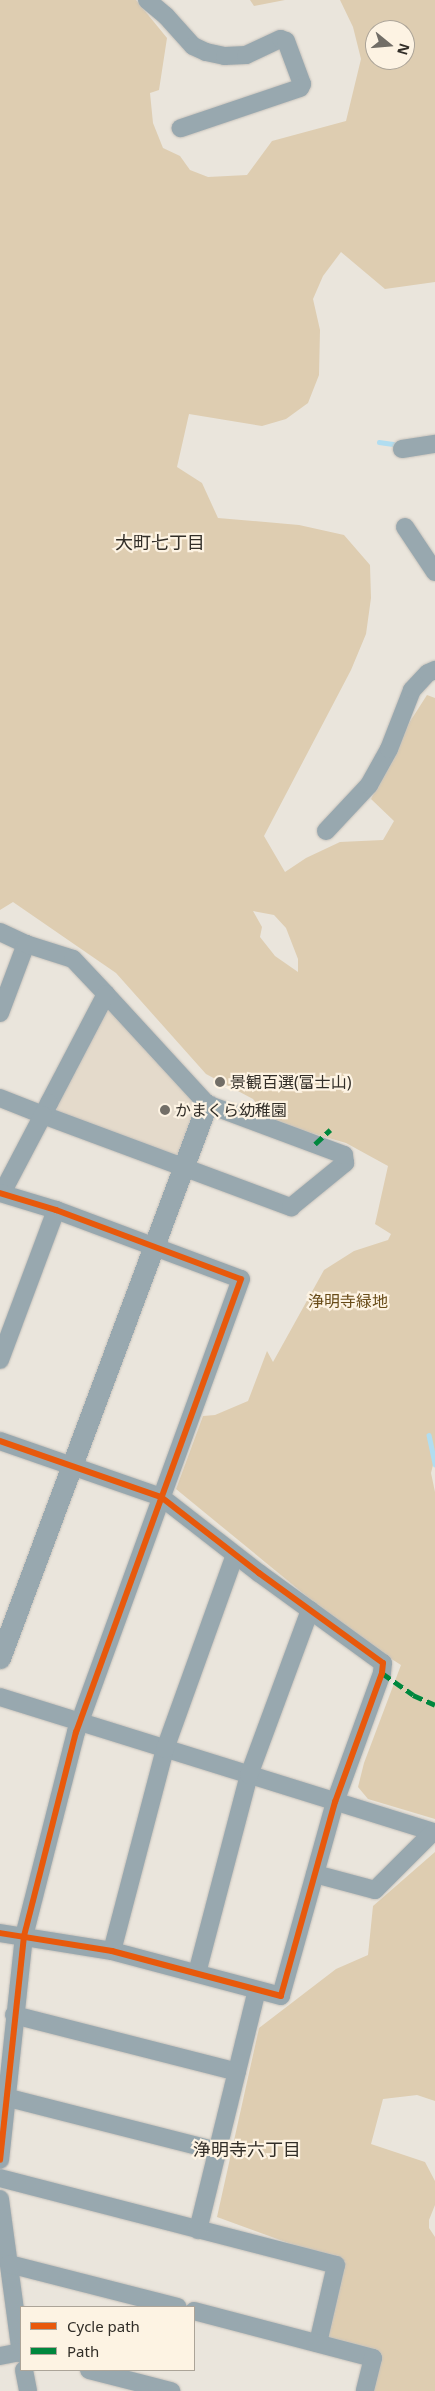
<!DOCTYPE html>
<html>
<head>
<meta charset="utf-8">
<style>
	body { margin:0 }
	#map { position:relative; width:435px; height:2391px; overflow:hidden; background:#eae5dc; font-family:"Noto Sans","Noto Sans JP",sans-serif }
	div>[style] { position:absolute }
	.built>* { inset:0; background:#e4dacb }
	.green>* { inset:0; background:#decdb1 }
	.stream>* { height:4.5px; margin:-2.25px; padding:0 2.25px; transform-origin:2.25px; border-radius:2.25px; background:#b1ddf0 }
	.roads { filter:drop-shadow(0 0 1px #c8c3bc) drop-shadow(0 0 1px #c8c3bc) }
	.minor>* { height:18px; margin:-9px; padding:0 9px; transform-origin:9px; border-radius:9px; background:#98a8af }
	.tertiary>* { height:21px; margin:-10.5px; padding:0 10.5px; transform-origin:10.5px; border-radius:10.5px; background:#98a8af }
	.quiet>* { height:5px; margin-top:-2.5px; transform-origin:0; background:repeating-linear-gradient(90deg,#00873e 0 10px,transparent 0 15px) }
	.cycleway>* { height:6px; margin:-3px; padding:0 3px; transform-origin:3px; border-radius:3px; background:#e8590c }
	.dots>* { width:14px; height:14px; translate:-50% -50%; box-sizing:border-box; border:2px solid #fdf3e3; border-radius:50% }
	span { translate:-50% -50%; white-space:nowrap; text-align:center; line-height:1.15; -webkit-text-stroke:4.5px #fdf3e3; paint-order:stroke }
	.poi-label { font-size:16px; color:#322e28 }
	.left { translate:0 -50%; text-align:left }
	.park-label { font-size:16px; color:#684b18 }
	.neighbourhood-label { font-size:18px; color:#322e28 }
	.legend { position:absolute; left:20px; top:2306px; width:175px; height:65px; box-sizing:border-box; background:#fdf3e3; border:1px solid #aca498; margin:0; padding:6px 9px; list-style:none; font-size:15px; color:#322e28 }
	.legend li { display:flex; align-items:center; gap:10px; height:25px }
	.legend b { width:25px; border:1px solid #aca498 }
	.north { position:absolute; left:365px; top:20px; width:50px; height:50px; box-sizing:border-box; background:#fdf3e3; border:1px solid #aca498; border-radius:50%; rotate:107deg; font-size:14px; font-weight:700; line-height:20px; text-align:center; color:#322e28 }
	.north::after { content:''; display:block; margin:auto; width:18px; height:22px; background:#726e67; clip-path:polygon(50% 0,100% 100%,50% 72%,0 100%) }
</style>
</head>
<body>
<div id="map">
	<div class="built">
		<div style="clip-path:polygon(112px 1007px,203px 1107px,182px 1158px,58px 1112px,55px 1106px,104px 1008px)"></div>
	</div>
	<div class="green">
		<div style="clip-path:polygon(evenodd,0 0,136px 0,167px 38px,159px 90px,150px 93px,153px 123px,163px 148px,180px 156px,190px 170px,208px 177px,247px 175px,272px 141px,346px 121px,361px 59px,353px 27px,340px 0,435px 0,435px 282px,385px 289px,341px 252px,323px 276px,313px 299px,320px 330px,319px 375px,308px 403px,286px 419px,262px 426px,189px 414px,177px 467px,202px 483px,218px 518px,299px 525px,344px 535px,370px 565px,371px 598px,366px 634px,351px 670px,264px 836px,285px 872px,306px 858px,340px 842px,383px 840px,394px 821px,371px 799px,409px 723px,427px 695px,435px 698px,435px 1457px,431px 1473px,435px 1492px,435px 1819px,368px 1799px,358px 1787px,364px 1763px,401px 1665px,354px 1635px,176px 1489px,203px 1416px,215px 1415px,248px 1401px,267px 1351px,273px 1362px,324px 1270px,354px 1251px,388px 1240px,391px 1234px,375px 1224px,388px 1166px,346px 1143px,270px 1121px,253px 1099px,206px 1074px,116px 973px,13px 902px,0 910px,0 0,375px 30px,405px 30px,405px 60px,375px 60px,375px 30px,0 0,253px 911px,274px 915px,286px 928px,298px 959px,298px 972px,275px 956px,260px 937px,262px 927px,253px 911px)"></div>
		<div style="clip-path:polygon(250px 0,285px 0,254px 6px)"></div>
		<div style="clip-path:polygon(435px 1852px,435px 2101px,417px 2095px,383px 2099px,371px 2144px,425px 2162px,435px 2181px,435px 2205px,429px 2220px,429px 2228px,435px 2237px,435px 2391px,372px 2391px,380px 2354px,329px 2339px,325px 2334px,329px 2258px,217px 2217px,259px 2028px,336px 1969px,368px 1955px,373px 1906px)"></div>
	</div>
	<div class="stream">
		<div style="left:379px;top:442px;width:21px;rotate:8deg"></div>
		<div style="left:429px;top:1435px;width:30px;rotate:78deg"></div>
	</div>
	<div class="roads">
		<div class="minor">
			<div style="left:147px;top:0;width:25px;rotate:40deg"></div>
			<div style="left:166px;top:16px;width:40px;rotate:48deg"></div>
			<div style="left:193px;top:46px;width:14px;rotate:25deg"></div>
			<div style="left:206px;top:52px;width:19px;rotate:12deg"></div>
			<div style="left:225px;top:56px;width:21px;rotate:-3deg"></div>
			<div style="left:246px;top:55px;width:38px;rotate:-25deg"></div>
			<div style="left:281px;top:39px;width:5px;rotate:22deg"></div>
			<div style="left:286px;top:41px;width:46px;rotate:69.6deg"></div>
			<div style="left:302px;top:84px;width:4px;rotate:117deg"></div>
			<div style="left:300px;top:88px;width:126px;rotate:161.4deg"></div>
			<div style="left:402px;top:449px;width:33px;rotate:-9deg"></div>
			<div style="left:405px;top:527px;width:54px;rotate:56.3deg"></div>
			<div style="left:326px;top:831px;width:63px;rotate:-46.9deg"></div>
			<div style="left:369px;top:785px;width:41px;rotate:-60.9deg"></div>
			<div style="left:389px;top:749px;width:63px;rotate:-68.7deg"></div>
			<div style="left:412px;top:690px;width:23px;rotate:-47deg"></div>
			<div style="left:428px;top:673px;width:8px;rotate:-23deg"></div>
			<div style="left:0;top:932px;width:29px;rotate:25deg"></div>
			<div style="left:0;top:1013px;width:74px;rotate:-69.4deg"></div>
			<div style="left:26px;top:944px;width:49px;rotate:17.7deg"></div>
			<div style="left:73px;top:959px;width:48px;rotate:46.7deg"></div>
			<div style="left:0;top:1098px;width:46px;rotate:21.6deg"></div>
			<div style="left:43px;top:1115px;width:265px;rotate:20.4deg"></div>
			<div style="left:291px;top:1207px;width:70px;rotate:-39.2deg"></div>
			<div style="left:345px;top:1163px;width:8px;rotate:-97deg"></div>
			<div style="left:344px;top:1155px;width:146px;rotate:-159.6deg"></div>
			<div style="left:207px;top:1104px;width:149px;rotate:-132.6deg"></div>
			<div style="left:106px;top:994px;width:123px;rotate:117.6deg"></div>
			<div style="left:49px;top:1103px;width:13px;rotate:117deg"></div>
			<div style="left:43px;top:1115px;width:88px;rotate:117.7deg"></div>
			<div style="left:0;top:1193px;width:59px;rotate:16.9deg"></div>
			<div style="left:56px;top:1210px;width:197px;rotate:20.5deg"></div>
			<div style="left:241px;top:1279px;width:482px;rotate:110deg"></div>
			<div style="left:76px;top:1732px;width:211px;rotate:104.3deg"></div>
			<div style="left:24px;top:1936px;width:225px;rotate:96.1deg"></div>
			<div style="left:0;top:1360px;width:160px;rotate:-69.5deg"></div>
			<div style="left:0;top:1441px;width:170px;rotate:19.2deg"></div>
			<div style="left:161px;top:1497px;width:124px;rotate:37.8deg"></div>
			<div style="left:259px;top:1573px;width:153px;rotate:36deg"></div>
			<div style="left:383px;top:1663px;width:10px;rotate:96deg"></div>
			<div style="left:382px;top:1673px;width:137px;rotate:110deg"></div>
			<div style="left:335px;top:1802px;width:201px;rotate:105.6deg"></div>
			<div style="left:281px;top:1996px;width:175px;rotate:-165.1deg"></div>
			<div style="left:112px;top:1951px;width:113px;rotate:-170.9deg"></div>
			<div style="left:0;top:1697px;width:454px;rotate:17.3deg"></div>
			<div style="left:433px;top:1832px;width:82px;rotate:135deg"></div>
			<div style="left:375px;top:1890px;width:62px;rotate:-165.1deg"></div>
			<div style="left:112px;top:1951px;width:209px;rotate:-75.3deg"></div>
			<div style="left:165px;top:1749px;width:206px;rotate:-70.2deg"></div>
			<div style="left:197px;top:1973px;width:205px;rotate:-75.3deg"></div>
			<div style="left:249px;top:1775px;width:176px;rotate:-69.7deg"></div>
			<div style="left:14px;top:2015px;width:230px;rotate:14.3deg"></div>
			<div style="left:5px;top:2097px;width:219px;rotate:14.3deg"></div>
			<div style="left:0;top:2178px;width:347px;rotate:14.5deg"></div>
			<div style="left:336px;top:2265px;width:80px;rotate:103deg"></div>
			<div style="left:0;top:2199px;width:156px;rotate:82.3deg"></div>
			<div style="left:198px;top:2230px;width:247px;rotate:-76.2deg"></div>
			<div style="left:9px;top:2264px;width:174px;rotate:14.3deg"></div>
			<div style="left:194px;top:2311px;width:185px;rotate:14.7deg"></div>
			<div style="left:373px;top:2358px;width:34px;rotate:104deg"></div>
			<div style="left:0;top:2356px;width:21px;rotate:-11deg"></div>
			<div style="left:24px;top:2370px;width:21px;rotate:79deg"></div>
			<div style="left:89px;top:2370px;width:85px;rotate:14.4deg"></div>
		</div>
		<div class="tertiary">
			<div style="left:0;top:1658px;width:591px;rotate:-69.51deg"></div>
		</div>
	</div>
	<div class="quiet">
		<div style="left:315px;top:1144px;width:21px;rotate:-43deg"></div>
		<div style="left:382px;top:1673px;width:38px;rotate:35deg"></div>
		<div style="left:413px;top:1695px;width:24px;rotate:24deg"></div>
	</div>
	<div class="cycleway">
		<div style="left:0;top:1193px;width:59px;rotate:16.9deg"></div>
		<div style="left:56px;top:1210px;width:197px;rotate:20.5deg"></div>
		<div style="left:241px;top:1279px;width:482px;rotate:110deg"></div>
		<div style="left:76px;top:1732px;width:211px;rotate:104.3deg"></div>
		<div style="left:24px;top:1936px;width:225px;rotate:96.1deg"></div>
		<div style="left:0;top:1441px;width:170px;rotate:19.2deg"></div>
		<div style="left:161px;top:1497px;width:124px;rotate:37.8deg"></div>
		<div style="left:259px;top:1573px;width:153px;rotate:36deg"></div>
		<div style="left:383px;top:1663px;width:10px;rotate:96deg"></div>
		<div style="left:382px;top:1673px;width:137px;rotate:110deg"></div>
		<div style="left:335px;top:1802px;width:201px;rotate:105.6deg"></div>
		<div style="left:281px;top:1996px;width:175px;rotate:-165.1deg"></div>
		<div style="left:112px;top:1951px;width:113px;rotate:-170.9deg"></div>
	</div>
	<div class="dots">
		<div style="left:220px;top:1082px;background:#726e67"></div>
		<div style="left:165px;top:1110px;background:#726e67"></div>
	</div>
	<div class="poi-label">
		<span class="left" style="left:230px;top:1082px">景観百選(富士山)</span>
		<span class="left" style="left:175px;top:1110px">かまくら幼稚園</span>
	</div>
	<div class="park-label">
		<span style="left:348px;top:1301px">浄明寺緑地</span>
	</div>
	<div class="neighbourhood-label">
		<span style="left:160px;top:542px">大町七丁目</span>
		<span style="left:247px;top:2149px">浄明寺六丁目</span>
	</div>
	<ul class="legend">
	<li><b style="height:6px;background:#e8590c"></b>Cycle path</li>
	<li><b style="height:6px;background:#00873e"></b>Path</li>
	</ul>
	<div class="north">N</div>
</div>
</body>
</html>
